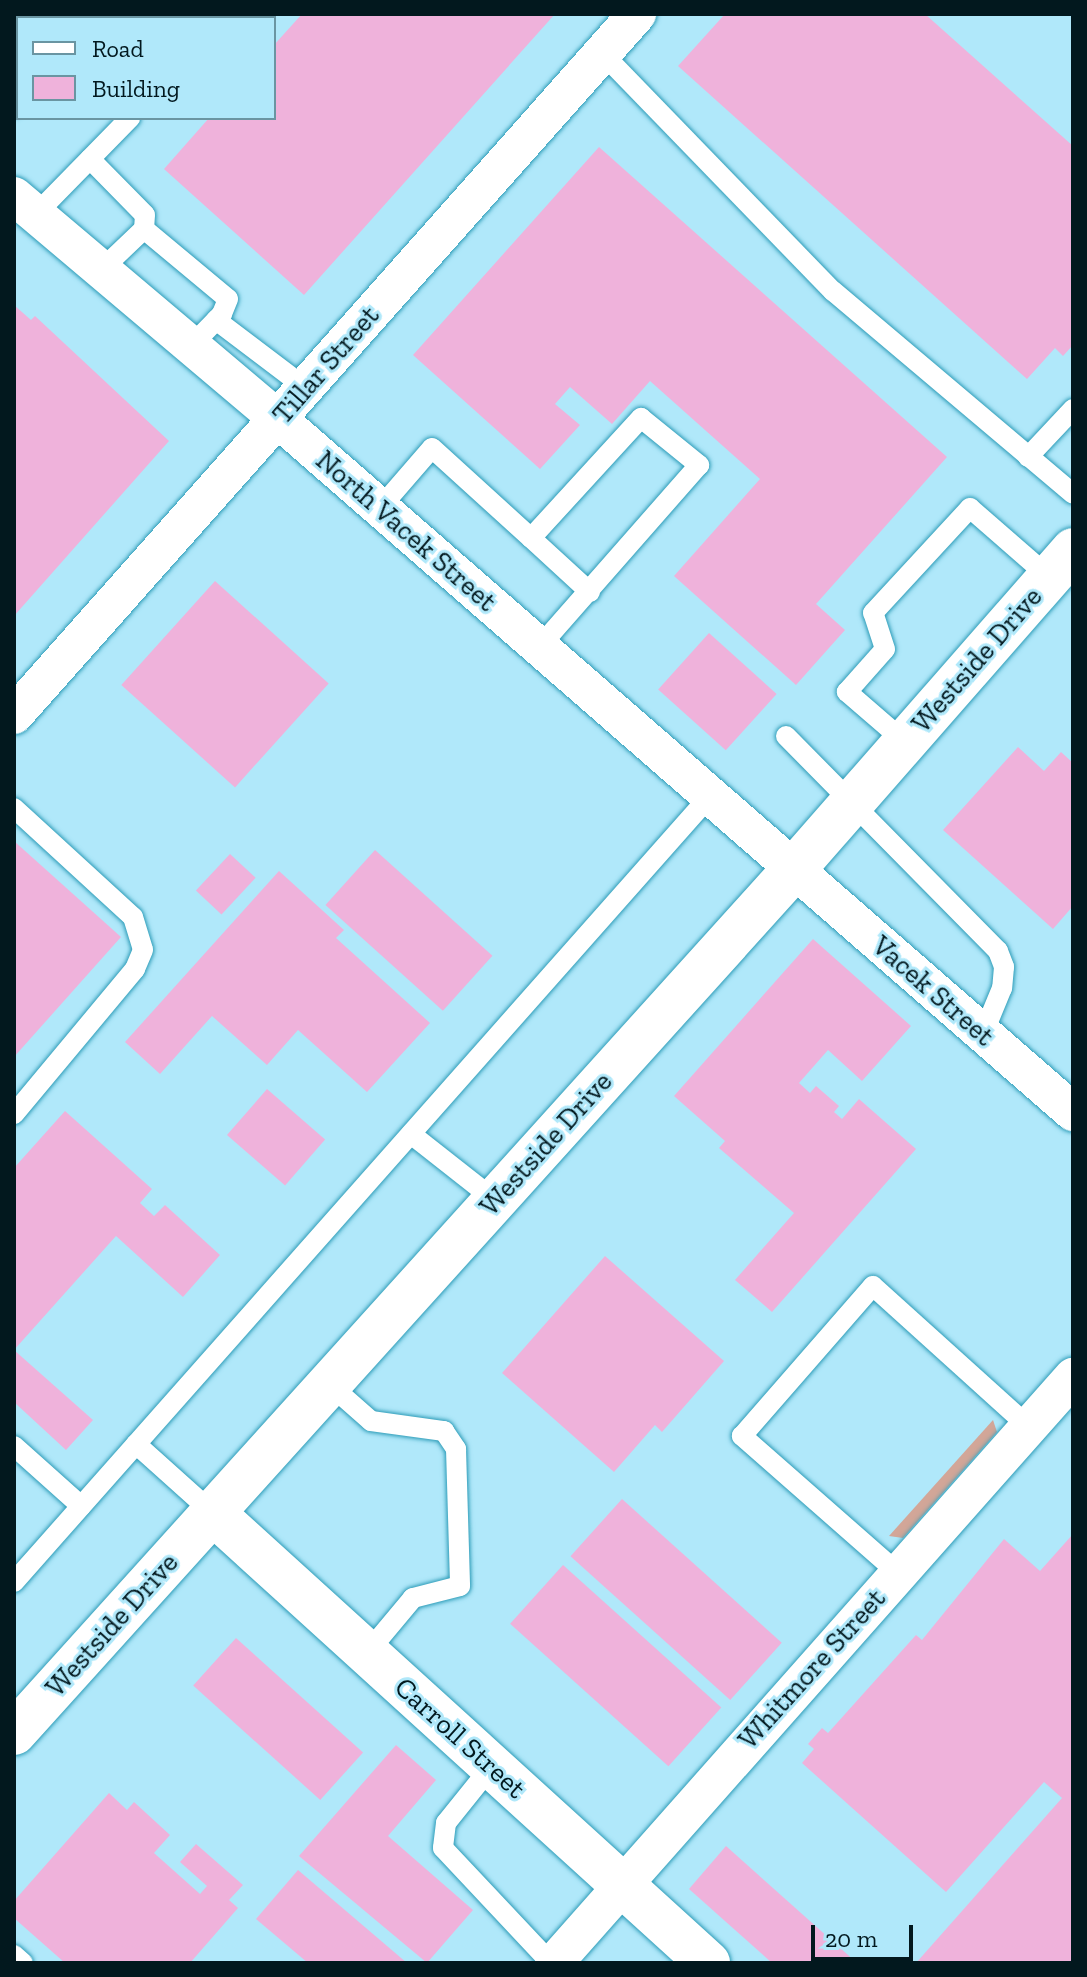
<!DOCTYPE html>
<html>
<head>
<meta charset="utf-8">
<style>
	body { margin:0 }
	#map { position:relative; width:1087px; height:1977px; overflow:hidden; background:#b0e8fa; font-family:"Zilla Slab",serif }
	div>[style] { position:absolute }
	.green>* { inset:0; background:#d2a698 }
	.building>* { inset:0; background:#efb2db; transform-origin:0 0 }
	.roads { filter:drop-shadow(0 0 2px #2d9cb8) drop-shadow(0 0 2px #2d9cb8) }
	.lane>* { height:20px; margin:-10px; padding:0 10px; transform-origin:10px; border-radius:10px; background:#fff }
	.street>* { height:38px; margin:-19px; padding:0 19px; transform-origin:19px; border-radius:19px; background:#fff }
	.secondary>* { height:44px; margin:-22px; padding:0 22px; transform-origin:22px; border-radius:22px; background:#fff }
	span { translate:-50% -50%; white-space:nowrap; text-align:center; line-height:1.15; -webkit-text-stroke:6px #b0e8fa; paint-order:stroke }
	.street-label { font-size:28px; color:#02181e }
	.frame { position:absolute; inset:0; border:16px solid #02181e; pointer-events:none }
	.legend { position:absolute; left:16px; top:16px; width:260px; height:104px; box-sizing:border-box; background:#b0e8fa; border:2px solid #6a95a2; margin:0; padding:10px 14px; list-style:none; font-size:24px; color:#02181e }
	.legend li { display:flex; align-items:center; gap:16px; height:40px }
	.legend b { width:40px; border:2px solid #6a95a2 }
	.scale { position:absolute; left:811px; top:1925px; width:102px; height:36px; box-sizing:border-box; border:4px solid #02181e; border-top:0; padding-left:10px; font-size:24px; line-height:28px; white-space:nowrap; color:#02181e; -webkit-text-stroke:6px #b0e8fa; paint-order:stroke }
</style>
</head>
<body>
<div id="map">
	<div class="green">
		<div style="clip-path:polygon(993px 1420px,997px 1432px,903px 1538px,889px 1536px)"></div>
	</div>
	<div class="building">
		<div style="clip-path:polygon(302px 14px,555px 14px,304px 295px,164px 169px,209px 118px,274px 118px,274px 45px)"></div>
		<div style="clip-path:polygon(725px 14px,925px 14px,1073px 146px,1073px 345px,1063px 356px,1055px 348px,1027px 379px,678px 66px)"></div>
		<div style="clip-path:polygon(599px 147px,947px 457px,816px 604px,845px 630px,796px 685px,674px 576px,760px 479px,650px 381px,612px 424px,570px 387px,555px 404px,580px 425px,540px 469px,413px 355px)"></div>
		<div style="clip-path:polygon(14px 305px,31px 320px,35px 316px,169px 441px,14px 616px)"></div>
		<div style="left:215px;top:581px;width:153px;height:140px;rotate:42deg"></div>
		<div style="left:709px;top:633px;width:91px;height:76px;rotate:42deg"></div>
		<div style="clip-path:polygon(1018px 747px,1044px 771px,1061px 752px,1073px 763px,1073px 906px,1053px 929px,943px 830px)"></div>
		<div style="clip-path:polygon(14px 841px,121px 937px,14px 1057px)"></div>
		<div style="left:375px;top:850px;width:158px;height:74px;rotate:42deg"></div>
		<div style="left:230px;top:854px;width:35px;height:50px;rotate:43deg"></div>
		<div style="clip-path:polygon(279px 871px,344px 930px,336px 938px,430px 1023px,367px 1092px,298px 1030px,267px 1065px,212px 1016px,160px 1074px,125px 1042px)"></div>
		<div style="clip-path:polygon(813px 939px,911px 1026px,862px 1081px,828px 1050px,799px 1083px,810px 1093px,816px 1086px,839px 1106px,834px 1112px,842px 1119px,859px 1099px,916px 1149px,772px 1312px,735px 1280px,794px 1213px,719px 1148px,725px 1141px,674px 1096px)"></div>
		<div style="left:267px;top:1089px;width:77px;height:61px;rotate:41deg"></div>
		<div style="clip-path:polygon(65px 1111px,152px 1189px,140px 1203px,154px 1216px,165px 1205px,220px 1255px,183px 1297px,116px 1236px,14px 1350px,93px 1420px,66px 1450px,14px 1402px,14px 1168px)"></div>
		<div style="clip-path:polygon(605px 1256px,724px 1361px,662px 1432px,655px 1425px,614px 1472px,502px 1373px)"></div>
		<div style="left:622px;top:1499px;width:215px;height:77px;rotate:42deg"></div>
		<div style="clip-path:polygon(1073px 1534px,1073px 1963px,916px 1963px,1062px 1798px,1044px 1782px,946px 1892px,802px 1763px,814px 1749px,808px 1744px,822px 1728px,828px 1733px,916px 1635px,922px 1640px,1004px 1539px,1040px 1571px)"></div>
		<div style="left:563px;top:1565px;width:213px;height:79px;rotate:42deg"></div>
		<div style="left:236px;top:1638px;width:171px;height:64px;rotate:42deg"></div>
		<div style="clip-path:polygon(396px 1745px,436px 1780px,388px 1836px,473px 1910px,427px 1963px,299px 1856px)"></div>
		<div style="clip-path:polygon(109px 1793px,127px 1810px,134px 1802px,170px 1835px,154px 1853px,200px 1894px,207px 1886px,180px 1862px,196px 1844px,243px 1885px,229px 1900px,238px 1908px,190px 1963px,65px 1963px,14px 1918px,14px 1901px)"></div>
		<div style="clip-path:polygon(726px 1846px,857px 1963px,772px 1963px,689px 1889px)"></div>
		<div style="clip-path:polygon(298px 1870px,407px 1963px,308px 1963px,256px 1919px)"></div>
	</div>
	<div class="roads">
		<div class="lane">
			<div style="left:22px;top:14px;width:6px;rotate:39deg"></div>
			<div style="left:91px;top:18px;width:6px;rotate:-45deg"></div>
			<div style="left:226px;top:18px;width:6px;rotate:-45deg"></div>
			<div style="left:602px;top:53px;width:332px;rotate:45.9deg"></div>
			<div style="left:833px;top:291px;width:314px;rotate:40.2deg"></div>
			<div style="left:14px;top:107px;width:6px;rotate:-51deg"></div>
			<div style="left:90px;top:159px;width:78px;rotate:45.5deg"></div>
			<div style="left:145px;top:215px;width:14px;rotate:94deg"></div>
			<div style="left:144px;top:229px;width:59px;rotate:136.4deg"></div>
			<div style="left:35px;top:215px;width:136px;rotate:-45.6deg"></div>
			<div style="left:144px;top:229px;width:109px;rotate:39.8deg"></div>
			<div style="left:228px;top:299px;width:16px;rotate:112deg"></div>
			<div style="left:222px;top:314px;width:45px;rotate:134.1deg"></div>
			<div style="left:216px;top:320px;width:113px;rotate:37.1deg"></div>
			<div style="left:1028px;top:457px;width:66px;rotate:-46.8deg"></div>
			<div style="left:380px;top:508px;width:79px;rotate:-49.1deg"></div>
			<div style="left:432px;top:448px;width:134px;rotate:42.3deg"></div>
			<div style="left:531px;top:538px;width:163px;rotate:-47.5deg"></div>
			<div style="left:641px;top:418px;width:75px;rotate:39deg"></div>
			<div style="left:699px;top:465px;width:242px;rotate:131.3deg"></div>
			<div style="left:531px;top:538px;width:80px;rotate:42.5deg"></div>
			<div style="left:786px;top:736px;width:302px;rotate:45.4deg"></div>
			<div style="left:998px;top:951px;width:17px;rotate:69deg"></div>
			<div style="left:1004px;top:967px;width:21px;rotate:95deg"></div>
			<div style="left:1002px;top:988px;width:50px;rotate:112.4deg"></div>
			<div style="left:905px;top:742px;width:77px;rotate:-139.2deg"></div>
			<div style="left:847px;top:692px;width:57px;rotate:-48.5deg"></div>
			<div style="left:885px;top:649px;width:38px;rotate:-108deg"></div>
			<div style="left:873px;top:613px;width:143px;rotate:-47.3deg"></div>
			<div style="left:970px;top:508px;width:105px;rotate:41.1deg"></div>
			<div style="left:14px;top:808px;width:161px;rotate:42.5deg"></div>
			<div style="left:133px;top:917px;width:34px;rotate:73deg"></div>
			<div style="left:143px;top:950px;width:21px;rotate:113deg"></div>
			<div style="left:135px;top:969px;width:189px;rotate:129.8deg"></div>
			<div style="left:411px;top:1134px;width:107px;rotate:38.2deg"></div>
			<div style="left:329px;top:1384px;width:56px;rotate:41.4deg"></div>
			<div style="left:371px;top:1421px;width:74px;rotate:7.8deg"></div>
			<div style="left:444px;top:1431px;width:22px;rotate:56deg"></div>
			<div style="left:456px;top:1449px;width:137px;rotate:88.3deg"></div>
			<div style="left:460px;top:1586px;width:49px;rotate:165.7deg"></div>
			<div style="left:413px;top:1598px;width:72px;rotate:129.9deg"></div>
			<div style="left:136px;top:1444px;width:103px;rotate:41.9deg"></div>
			<div style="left:14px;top:1446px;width:90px;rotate:41.8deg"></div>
			<div style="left:898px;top:1573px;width:208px;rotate:-138.7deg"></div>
			<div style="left:742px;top:1436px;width:199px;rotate:-48.9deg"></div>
			<div style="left:873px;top:1286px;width:210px;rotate:42.1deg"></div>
			<div style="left:14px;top:1582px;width:1050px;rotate:-48.48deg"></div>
			<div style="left:491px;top:1767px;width:72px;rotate:128.8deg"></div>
			<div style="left:446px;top:1823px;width:25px;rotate:97deg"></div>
			<div style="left:443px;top:1848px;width:158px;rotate:46.8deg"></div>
			<div style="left:14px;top:1955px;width:12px;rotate:42deg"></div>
		</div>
		<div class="street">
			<div style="left:14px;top:196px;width:346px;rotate:40.2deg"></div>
			<div style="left:278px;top:419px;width:1055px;rotate:41.08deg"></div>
			<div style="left:14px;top:715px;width:938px;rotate:-48.37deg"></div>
			<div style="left:554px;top:1963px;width:783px;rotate:-48.47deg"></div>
		</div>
		<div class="secondary">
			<div style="left:213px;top:1513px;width:669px;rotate:42.27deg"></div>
			<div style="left:14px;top:1733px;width:1164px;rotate:-47.92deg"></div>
			<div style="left:794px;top:869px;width:424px;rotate:-48.8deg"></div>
		</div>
	</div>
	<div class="street-label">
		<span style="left:326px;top:365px;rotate:-49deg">Tillar Street</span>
		<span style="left:406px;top:531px;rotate:41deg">North Vacek Street</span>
		<span style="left:977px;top:660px;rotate:-49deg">Westside Drive</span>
		<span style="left:933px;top:991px;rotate:41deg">Vacek Street</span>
		<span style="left:546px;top:1144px;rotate:-48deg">Westside Drive</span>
		<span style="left:112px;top:1625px;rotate:-48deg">Westside Drive</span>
		<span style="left:812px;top:1669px;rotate:-48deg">Whitmore Street</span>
		<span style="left:460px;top:1738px;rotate:42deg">Carroll Street</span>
	</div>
	<div class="frame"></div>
	<ul class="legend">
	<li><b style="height:10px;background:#fff"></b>Road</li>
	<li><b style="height:22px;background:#efb2db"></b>Building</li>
	</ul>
	<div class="scale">20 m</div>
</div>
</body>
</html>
